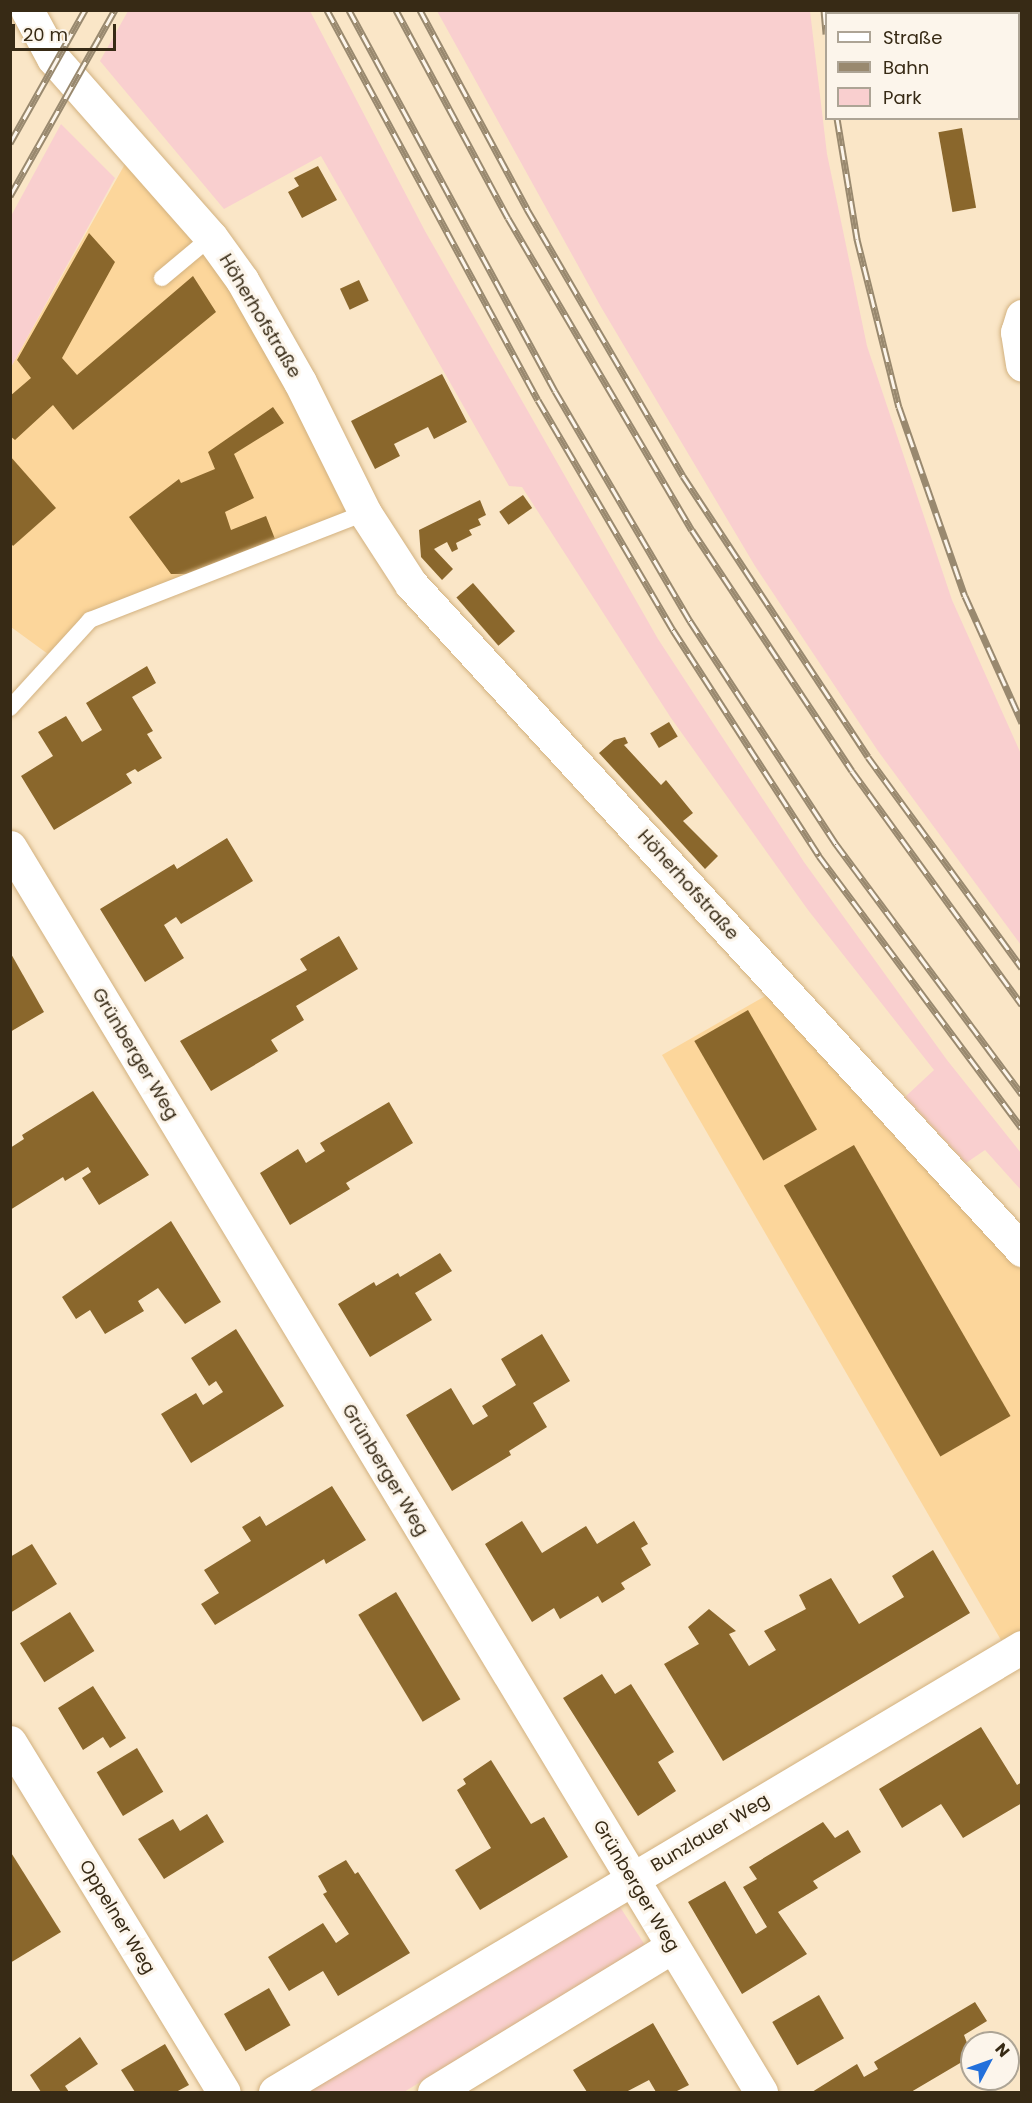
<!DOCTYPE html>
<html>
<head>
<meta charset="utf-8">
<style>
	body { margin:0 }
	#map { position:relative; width:1032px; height:2103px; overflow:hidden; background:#fae6c7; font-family:Poppins,sans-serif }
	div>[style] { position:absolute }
	.built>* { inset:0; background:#fcd69b }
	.green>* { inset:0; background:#f9cfcf }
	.building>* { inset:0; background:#8a672c; transform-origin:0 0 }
	.roads { filter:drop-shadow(0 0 2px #d2b17f) drop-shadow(0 0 2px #d2b17f) }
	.lane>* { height:16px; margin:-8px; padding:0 8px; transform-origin:8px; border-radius:8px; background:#fff }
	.street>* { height:33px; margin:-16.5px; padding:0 16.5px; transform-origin:16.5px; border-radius:16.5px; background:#fff }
	.secondary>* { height:33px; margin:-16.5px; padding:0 16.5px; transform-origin:16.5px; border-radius:16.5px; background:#fff }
	.rail>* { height:7px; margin-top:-3.5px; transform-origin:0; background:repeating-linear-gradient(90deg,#fcf5eb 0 14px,#99896f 0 28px); box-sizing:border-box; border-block:2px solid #99896f }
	span { translate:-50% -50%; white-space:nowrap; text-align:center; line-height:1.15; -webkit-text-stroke:6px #fcf5eb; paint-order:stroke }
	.street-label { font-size:18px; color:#372a15 }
	.frame { position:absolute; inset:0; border:12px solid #372a15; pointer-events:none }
	.legend { position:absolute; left:825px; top:12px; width:195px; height:108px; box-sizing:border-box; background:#fcf5eb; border:2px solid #ada495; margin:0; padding:8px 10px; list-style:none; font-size:18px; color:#372a15 }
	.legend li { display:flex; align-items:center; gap:12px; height:30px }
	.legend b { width:30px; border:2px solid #ada495 }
	.north { position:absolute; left:960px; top:2031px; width:60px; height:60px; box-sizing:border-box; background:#fcf5eb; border:2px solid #ada495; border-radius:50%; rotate:49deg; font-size:16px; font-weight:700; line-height:24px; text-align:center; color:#372a15 }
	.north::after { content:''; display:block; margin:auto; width:21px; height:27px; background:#2370db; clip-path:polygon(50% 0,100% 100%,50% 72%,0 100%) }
	.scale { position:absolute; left:12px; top:24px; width:104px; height:27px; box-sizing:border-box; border:3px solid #372a15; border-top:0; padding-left:8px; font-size:18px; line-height:21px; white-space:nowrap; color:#372a15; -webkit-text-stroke:4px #fcf5eb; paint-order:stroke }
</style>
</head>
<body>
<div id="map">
	<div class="built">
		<div style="clip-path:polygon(125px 164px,235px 290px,354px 513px,89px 620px,48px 654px,11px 627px,11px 367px)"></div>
		<div style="clip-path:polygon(769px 994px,1021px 1269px,1021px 1631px,1001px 1640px,662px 1055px)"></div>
	</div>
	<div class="green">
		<div style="clip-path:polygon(128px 11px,310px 11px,425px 231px,658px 639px,804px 862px,947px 1060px,1021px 1153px,1021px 1190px,985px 1150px,966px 1163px,905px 1097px,934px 1070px,808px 910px,671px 718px,522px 487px,509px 486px,321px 156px,224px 209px,100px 61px)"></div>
		<div style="clip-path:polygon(437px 11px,810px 11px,827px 154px,867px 346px,952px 600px,1021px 754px,1021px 945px,878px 751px,755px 566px,601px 307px)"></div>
		<div style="clip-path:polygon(61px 124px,115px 178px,11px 367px,11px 216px)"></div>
		<div style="clip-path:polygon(618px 1904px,645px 1945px,404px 2092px,306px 2092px)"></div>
	</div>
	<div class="building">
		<div style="left:962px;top:128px;width:81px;height:24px;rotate:80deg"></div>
		<div style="clip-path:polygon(318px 166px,337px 200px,302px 218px,288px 192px,299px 186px,294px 178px)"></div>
		<div style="clip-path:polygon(89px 233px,115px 262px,62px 358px,77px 375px,193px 276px,216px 312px,73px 430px,53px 405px,15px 440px,10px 436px,10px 396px,31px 378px,17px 360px)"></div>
		<div style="left:359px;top:280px;width:23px;height:21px;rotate:65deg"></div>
		<div style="clip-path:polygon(442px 374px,467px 422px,434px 439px,428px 427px,394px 444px,400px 456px,375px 469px,351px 421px)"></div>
		<div style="clip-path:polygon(273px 407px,284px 423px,234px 454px,254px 498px,225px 512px,231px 530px,266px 516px,275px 539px,192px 574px,171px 574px,129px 517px,179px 479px,181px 483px,215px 469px,208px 452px)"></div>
		<div style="clip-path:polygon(10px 456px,56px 508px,13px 546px,10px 542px)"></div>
		<div style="left:523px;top:495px;width:16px;height:29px;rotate:55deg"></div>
		<div style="clip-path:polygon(480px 500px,486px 515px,478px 519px,481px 525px,469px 530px,472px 535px,456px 543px,458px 549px,452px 552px,447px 542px,434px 549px,453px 569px,442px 580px,421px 557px,419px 530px)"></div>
		<div style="left:473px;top:583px;width:64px;height:22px;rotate:49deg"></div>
		<div style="clip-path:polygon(147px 666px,156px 683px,132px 697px,153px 731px,147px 734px,162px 758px,138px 772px,135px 769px,126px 774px,132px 783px,54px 830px,21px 776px,53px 756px,38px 732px,66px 716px,82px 742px,102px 730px,86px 703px)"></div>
		<div style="left:669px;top:722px;width:17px;height:22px;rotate:59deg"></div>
		<div style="clip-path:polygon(625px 737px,628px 743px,624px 745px,661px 785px,666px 780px,693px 813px,683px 821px,718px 856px,705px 869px,599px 753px,614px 740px)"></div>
		<div style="clip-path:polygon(227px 838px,253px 881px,181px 924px,176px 917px,164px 925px,184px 958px,145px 982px,100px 909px,174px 864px,177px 869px)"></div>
		<div style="clip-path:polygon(339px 936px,358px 969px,296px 1006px,304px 1020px,271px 1040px,278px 1051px,211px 1091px,180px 1041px,307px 970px,300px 959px)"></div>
		<div style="clip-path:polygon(10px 952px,44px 1012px,10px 1032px)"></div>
		<div style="left:748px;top:1010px;width:138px;height:62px;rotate:60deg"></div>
		<div style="clip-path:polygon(93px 1091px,149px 1175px,99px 1205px,82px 1178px,91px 1172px,88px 1167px,65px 1181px,63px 1177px,10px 1210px,10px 1148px,24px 1139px,22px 1135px)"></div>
		<div style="clip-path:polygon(389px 1102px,413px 1143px,346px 1183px,350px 1189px,290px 1225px,260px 1173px,298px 1149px,306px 1163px,325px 1151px,320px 1143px)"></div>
		<div style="left:854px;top:1145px;width:313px;height:81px;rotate:60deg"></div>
		<div style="clip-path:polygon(171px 1221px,221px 1302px,185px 1324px,158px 1288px,138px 1301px,144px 1311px,105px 1334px,90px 1310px,76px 1319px,62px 1297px)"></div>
		<div style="clip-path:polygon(440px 1253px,452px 1271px,415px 1293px,432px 1320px,370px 1357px,338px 1304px,374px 1282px,376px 1286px,398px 1273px,400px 1277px)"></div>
		<div style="clip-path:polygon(236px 1329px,284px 1406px,191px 1463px,161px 1414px,196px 1393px,203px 1405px,223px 1392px,216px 1381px,209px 1386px,191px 1358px)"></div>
		<div style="clip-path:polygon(542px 1334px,570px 1381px,533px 1403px,547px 1427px,509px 1451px,511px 1455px,452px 1491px,406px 1415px,451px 1388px,473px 1425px,488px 1416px,482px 1406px,516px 1385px,501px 1359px)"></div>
		<div style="clip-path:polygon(332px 1486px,366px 1540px,326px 1564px,324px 1559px,215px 1625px,201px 1604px,219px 1593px,204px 1570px,251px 1541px,242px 1527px,260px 1516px,266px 1526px)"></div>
		<div style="clip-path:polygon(522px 1521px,542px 1553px,586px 1526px,597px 1544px,634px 1521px,648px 1544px,641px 1548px,651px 1565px,621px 1583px,625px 1589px,602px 1603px,598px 1596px,560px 1619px,554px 1608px,532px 1622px,485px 1544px)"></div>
		<div style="clip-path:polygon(32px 1544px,57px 1584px,10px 1613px,10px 1557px)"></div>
		<div style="clip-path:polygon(933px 1550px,970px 1613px,723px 1761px,664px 1664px,699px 1644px,688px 1627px,709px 1609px,736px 1631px,729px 1634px,749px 1666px,776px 1650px,764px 1631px,806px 1609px,799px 1595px,831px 1578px,859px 1624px,904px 1597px,892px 1576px)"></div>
		<div style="left:396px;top:1592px;width:125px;height:44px;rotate:59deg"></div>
		<div style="left:70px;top:1612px;width:46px;height:59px;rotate:58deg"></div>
		<div style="clip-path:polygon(602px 1674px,615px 1694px,631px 1684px,674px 1752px,658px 1762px,676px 1791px,638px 1816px,563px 1698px)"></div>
		<div style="clip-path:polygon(93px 1686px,126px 1738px,110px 1748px,103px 1737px,83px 1750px,58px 1708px)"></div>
		<div style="clip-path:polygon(981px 1727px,1017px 1785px,1022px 1782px,1022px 1803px,963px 1838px,941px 1804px,902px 1828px,879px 1789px)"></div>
		<div style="left:137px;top:1748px;width:51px;height:47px;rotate:59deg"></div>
		<div style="clip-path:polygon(491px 1760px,531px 1824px,544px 1817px,568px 1857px,480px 1910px,455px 1870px,491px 1848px,457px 1790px,466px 1784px,463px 1779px)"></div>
		<div style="clip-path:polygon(207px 1814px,224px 1842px,164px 1879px,138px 1839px,173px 1819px,180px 1831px)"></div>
		<div style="clip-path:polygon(823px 1822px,835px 1838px,848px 1830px,861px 1852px,813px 1881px,818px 1888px,778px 1912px,807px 1954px,742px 1994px,688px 1902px,725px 1881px,756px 1934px,767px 1927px,743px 1887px,757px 1879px,749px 1867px)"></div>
		<div style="clip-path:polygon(10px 1851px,61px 1932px,10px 1963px)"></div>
		<div style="clip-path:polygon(346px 1860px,355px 1874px,358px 1872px,410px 1953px,338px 1996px,323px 1971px,289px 1991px,268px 1957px,323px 1923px,336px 1943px,349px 1934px,323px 1894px,327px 1892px,318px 1876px)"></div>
		<div style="left:269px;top:1988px;width:43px;height:52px;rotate:60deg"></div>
		<div style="left:819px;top:1995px;width:50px;height:54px;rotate:60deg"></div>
		<div style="clip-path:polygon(975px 2002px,987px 2021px,964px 2035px,972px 2056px,911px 2092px,812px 2092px,857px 2064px,864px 2077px,878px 2069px,874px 2062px)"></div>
		<div style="clip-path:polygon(653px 2023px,689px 2085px,675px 2092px,656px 2092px,649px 2080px,626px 2092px,587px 2092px,573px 2070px)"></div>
		<div style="clip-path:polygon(80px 2037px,98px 2064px,65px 2086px,69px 2092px,41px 2092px,30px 2075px)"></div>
		<div style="clip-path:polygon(165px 2044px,189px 2085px,176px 2092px,135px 2092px,121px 2070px)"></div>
	</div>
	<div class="roads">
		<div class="lane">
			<div style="left:162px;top:278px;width:64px;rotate:-39.9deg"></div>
			<div style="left:10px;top:708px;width:119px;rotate:-47.7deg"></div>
			<div style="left:90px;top:620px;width:295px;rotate:-21.3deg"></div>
		</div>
		<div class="street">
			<div style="left:1013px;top:10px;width:4px;rotate:76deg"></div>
			<div style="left:1018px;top:56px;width:26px;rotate:81deg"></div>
			<div style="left:10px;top:847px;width:1454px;rotate:58.9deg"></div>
			<div style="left:10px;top:1742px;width:410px;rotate:58.6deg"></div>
			<div style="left:275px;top:2092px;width:870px;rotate:-30.78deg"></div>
			<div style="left:434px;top:2092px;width:279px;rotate:-31.4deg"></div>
		</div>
		<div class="secondary">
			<div style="left:27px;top:10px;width:55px;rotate:61.6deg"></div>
			<div style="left:53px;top:58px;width:239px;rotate:48.6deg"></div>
			<div style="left:211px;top:237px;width:53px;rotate:54.2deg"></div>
			<div style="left:242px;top:280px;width:117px;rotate:60.4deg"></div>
			<div style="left:300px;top:382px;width:146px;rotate:63.6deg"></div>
			<div style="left:365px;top:513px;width:85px;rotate:57.1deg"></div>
			<div style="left:411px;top:584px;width:904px;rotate:47.47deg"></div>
			<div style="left:1022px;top:316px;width:17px;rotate:107deg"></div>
			<div style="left:1017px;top:332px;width:33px;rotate:81deg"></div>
		</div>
	</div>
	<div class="rail">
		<div style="left:327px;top:10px;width:443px;rotate:61.6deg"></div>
		<div style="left:538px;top:400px;width:267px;rotate:59.6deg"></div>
		<div style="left:673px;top:630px;width:269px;rotate:57.1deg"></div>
		<div style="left:819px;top:856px;width:339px;rotate:53.3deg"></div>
		<div style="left:349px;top:10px;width:433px;rotate:61.6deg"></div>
		<div style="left:555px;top:391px;width:267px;rotate:59.6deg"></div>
		<div style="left:690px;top:621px;width:267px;rotate:56.8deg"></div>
		<div style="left:836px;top:844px;width:312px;rotate:53.4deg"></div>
		<div style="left:396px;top:10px;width:236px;rotate:61.7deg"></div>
		<div style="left:508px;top:218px;width:362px;rotate:59.5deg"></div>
		<div style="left:692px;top:530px;width:289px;rotate:56.4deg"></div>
		<div style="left:852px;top:771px;width:289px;rotate:54deg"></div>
		<div style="left:420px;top:10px;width:226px;rotate:61.7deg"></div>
		<div style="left:527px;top:209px;width:309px;rotate:59.7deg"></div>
		<div style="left:683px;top:476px;width:336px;rotate:56.6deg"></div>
		<div style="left:868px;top:757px;width:261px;rotate:53.9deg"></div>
		<div style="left:824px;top:10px;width:24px;rotate:85deg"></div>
		<div style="left:837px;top:118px;width:123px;rotate:80.6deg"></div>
		<div style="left:857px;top:239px;width:173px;rotate:76deg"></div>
		<div style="left:899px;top:407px;width:200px;rotate:70.8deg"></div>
		<div style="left:965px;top:596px;width:139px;rotate:65.8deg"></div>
		<div style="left:10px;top:143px;width:153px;rotate:-60.6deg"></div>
		<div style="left:10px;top:196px;width:214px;rotate:-60.6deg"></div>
	</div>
	<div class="street-label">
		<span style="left:260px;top:316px;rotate:59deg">Höherhofstraße</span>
		<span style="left:688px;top:885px;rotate:48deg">Höherhofstraße</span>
		<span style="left:135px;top:1054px;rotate:59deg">Grünberger Weg</span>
		<span style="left:385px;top:1470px;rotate:59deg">Grünberger Weg</span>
		<span style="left:710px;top:1833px;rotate:-31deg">Bunzlauer Weg</span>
		<span style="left:636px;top:1886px;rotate:59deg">Grünberger Weg</span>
		<span style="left:117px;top:1917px;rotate:59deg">Oppelner Weg</span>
	</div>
	<div class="frame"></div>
	<ul class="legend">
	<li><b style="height:8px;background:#fff"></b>Straße</li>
	<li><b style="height:8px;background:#99896f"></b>Bahn</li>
	<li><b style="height:16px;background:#f9cfcf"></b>Park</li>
	</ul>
	<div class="north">N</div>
	<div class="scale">20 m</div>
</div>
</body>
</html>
